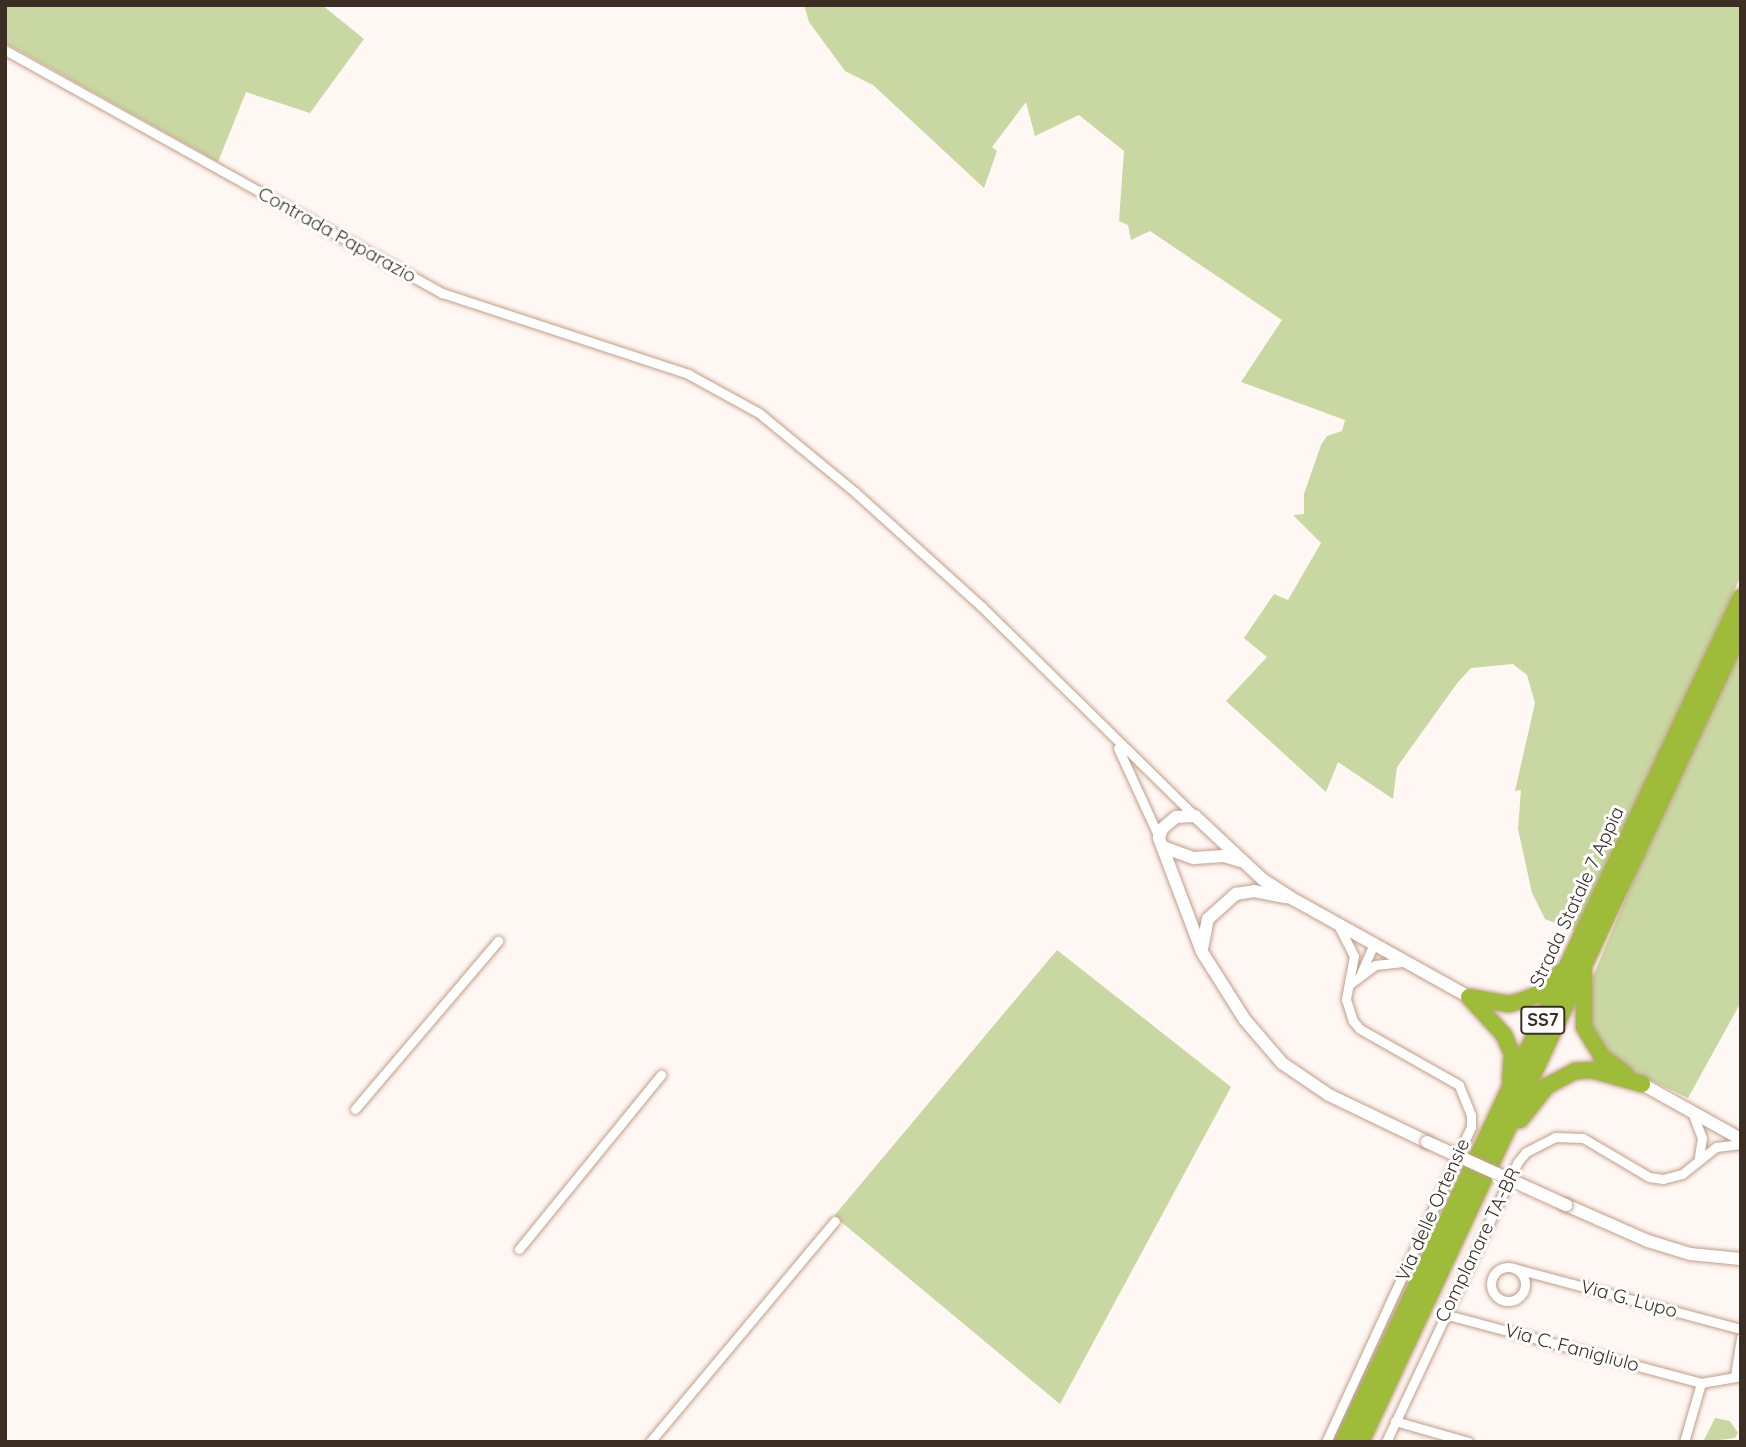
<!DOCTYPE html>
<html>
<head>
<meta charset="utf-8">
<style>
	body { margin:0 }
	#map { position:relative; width:1746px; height:1447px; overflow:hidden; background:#fff7f3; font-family:Quicksand,sans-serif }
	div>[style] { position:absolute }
	.green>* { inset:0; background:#c9d7a2 }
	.roads { filter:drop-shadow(0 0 2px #c19e8a) drop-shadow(0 0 2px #c19e8a) }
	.street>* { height:9px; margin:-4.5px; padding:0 4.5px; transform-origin:4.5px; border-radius:4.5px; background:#fff }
	.street>.ring { margin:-4.5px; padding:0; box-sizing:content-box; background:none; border:9px solid #fff; border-radius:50% }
	.secondary>* { height:12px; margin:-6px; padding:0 6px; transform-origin:6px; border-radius:6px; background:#fff }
	.highway>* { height:16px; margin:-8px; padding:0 8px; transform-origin:8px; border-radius:8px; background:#9ebb39 }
	.bridges { filter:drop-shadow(0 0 2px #c19e8a) drop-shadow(0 0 2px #c19e8a) }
	.secondary-bridge>* { height:12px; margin:-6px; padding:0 6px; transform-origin:6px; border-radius:6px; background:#fff }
	span { translate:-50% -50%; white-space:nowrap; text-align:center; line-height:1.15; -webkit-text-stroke:6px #fff; paint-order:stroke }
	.shield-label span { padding:2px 5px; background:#fff; border:2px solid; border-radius:5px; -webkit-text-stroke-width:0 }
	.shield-label { font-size:18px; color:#3b2e25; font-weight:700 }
	.street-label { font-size:19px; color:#3b2e25 }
	.frame { position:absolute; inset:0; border:7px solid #3b2e25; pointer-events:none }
</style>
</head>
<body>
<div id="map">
	<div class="green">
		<div style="clip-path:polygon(5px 5px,322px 5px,364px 39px,310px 113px,246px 92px,218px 162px,5px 43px)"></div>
		<div style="clip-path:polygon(804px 5px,1741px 5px,1741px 576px,1577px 932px,1545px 919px,1532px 893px,1518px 829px,1521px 790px,1515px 791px,1535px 703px,1527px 675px,1513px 664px,1471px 668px,1458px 682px,1397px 767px,1393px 799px,1338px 762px,1326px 792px,1226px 701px,1267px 657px,1244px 638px,1274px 594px,1288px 600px,1321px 543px,1293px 515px,1304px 514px,1304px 494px,1321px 445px,1327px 436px,1342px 431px,1345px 420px,1241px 382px,1282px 320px,1150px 231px,1131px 240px,1128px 225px,1119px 221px,1124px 151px,1079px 115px,1035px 136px,1026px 102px,992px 147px,997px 151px,984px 188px,873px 85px,845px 71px,809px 22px)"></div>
		<div style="clip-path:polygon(1741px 641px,1741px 1002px,1688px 1098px,1612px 1062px,1588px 1029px,1586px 993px,1667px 800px)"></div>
		<div style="clip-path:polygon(1057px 950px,1231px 1087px,1060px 1404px,834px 1216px)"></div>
		<div style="clip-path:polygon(1715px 1418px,1730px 1421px,1738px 1433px,1735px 1438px,1703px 1442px)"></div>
	</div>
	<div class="roads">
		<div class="street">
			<div style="left:5px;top:50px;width:500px;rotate:29.08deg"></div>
			<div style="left:442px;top:293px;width:259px;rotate:18.2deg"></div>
			<div style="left:688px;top:374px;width:81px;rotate:28.8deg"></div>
			<div style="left:759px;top:413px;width:126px;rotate:39.5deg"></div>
			<div style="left:856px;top:493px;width:169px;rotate:42.1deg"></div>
			<div style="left:981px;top:606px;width:300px;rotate:44.5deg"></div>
			<div style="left:1118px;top:748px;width:98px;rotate:65.3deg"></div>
			<div style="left:1361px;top:973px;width:32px;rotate:-66deg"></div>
			<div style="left:1350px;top:984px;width:31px;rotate:-37deg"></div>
			<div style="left:1375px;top:965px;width:28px;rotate:-6deg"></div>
			<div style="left:355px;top:1109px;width:221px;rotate:-49.6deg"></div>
			<div style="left:1692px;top:1112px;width:28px;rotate:69deg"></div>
			<div style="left:1702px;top:1138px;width:20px;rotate:99deg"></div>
			<div style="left:519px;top:1249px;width:225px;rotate:-50.8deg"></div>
			<div class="ring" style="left:1491px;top:1267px;width:25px;height:25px"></div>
			<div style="left:1517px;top:1269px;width:232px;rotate:15deg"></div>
			<div style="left:1444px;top:1314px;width:266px;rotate:15deg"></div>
			<div style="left:1701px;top:1383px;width:41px;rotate:-9.9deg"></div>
			<div style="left:1735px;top:1376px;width:39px;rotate:-81deg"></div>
			<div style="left:1395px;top:1421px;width:76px;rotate:16deg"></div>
			<div style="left:650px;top:1442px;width:288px;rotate:-50.1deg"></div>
			<div style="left:1326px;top:1442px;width:347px;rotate:-65.3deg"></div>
			<div style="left:1471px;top:1127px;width:12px;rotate:-90deg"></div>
			<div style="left:1471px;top:1115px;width:32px;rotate:-112deg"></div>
			<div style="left:1459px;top:1085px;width:114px;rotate:-150.5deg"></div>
			<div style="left:1360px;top:1029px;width:11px;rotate:-131deg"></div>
			<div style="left:1353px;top:1021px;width:23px;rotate:-108deg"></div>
			<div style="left:1346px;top:999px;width:44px;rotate:-79.5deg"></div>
			<div style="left:1354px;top:956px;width:33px;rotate:-117deg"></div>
			<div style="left:1386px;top:1442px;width:308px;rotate:-64.8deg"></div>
			<div style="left:1517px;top:1163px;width:14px;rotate:-51deg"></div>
			<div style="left:1526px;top:1152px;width:33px;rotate:-27deg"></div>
			<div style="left:1555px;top:1137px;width:28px;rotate:2deg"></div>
			<div style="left:1583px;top:1138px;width:77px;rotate:30.6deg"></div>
			<div style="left:1649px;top:1177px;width:14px;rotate:8deg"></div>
			<div style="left:1663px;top:1179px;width:20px;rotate:-15deg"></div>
			<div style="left:1682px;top:1174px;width:43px;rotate:-38.5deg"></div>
			<div style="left:1716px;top:1147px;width:25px;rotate:-7deg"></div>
			<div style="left:1684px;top:1442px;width:61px;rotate:-73.9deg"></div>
		</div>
		<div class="secondary">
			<div style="left:1163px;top:847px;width:33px;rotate:20deg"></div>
			<div style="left:1194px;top:858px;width:30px;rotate:-4deg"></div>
			<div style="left:1224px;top:856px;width:17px;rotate:17deg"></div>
			<div style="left:1202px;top:949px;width:31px;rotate:-79deg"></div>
			<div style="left:1208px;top:919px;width:38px;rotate:-42deg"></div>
			<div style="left:1236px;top:894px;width:18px;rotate:-9deg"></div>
			<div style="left:1254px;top:891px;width:33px;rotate:11deg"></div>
			<div style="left:1642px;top:1084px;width:113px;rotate:29.1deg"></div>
			<div style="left:1427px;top:1142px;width:109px;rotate:-154.4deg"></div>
			<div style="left:1329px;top:1095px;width:57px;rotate:-145.8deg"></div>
			<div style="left:1282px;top:1063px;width:57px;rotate:-130.7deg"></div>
			<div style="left:1245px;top:1020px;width:80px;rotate:-122.3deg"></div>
			<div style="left:1202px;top:952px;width:122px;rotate:-110.7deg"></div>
			<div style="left:1159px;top:838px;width:9px;rotate:-72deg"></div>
			<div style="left:1162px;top:829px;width:18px;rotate:-41deg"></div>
			<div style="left:1176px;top:817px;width:19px;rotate:-3deg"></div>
			<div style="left:1195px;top:816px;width:92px;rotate:43.2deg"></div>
			<div style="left:1262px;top:879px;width:37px;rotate:33deg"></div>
			<div style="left:1293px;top:899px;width:201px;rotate:29.1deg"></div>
			<div style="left:1566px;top:1205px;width:90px;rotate:23.7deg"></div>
			<div style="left:1648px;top:1241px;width:44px;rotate:17.2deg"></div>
			<div style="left:1690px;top:1254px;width:51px;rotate:5.6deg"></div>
		</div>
		<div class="highway">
			<div style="left:1584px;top:973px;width:54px;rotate:90deg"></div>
			<div style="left:1584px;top:1027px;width:35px;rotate:59deg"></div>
			<div style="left:1602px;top:1057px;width:29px;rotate:36deg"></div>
			<div style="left:1469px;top:997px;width:41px;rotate:9.9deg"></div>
			<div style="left:1509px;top:1004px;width:16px;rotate:-15deg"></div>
			<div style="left:1524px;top:1000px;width:16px;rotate:-22deg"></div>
			<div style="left:1539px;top:994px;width:30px;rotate:-45deg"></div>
			<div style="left:1471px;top:999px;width:49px;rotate:47.5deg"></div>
			<div style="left:1504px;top:1035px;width:21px;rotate:67deg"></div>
			<div style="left:1512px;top:1054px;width:26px;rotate:94deg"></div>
			<div style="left:1520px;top:1120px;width:43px;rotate:-51.5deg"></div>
			<div style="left:1547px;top:1086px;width:32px;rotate:-28deg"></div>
			<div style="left:1575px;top:1071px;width:17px;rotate:-3deg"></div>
			<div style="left:1592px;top:1070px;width:52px;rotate:15.6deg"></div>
			<div style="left:1343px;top:1442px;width:934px;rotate:-64.78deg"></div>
			<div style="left:1361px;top:1442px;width:897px;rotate:-64.92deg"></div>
		</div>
	</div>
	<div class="bridges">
		<div class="secondary-bridge">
			<div style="left:1427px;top:1142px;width:153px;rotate:24.4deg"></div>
		</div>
	</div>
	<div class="shield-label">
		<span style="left:1543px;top:1020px">SS7</span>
	</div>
	<div class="street-label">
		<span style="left:337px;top:235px;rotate:29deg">Contrada Paparazio</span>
		<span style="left:1577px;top:897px;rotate:-65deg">Strada Statale 7 Appia</span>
		<span style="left:1433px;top:1210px;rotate:-66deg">Via delle Ortensie</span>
		<span style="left:1478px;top:1245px;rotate:-64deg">Complanare TA-BR</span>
		<span style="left:1629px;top:1299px;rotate:15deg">Via G. Lupo</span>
		<span style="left:1572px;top:1348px;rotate:15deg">Via C. Fanigliulo</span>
	</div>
	<div class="frame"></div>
</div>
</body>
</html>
